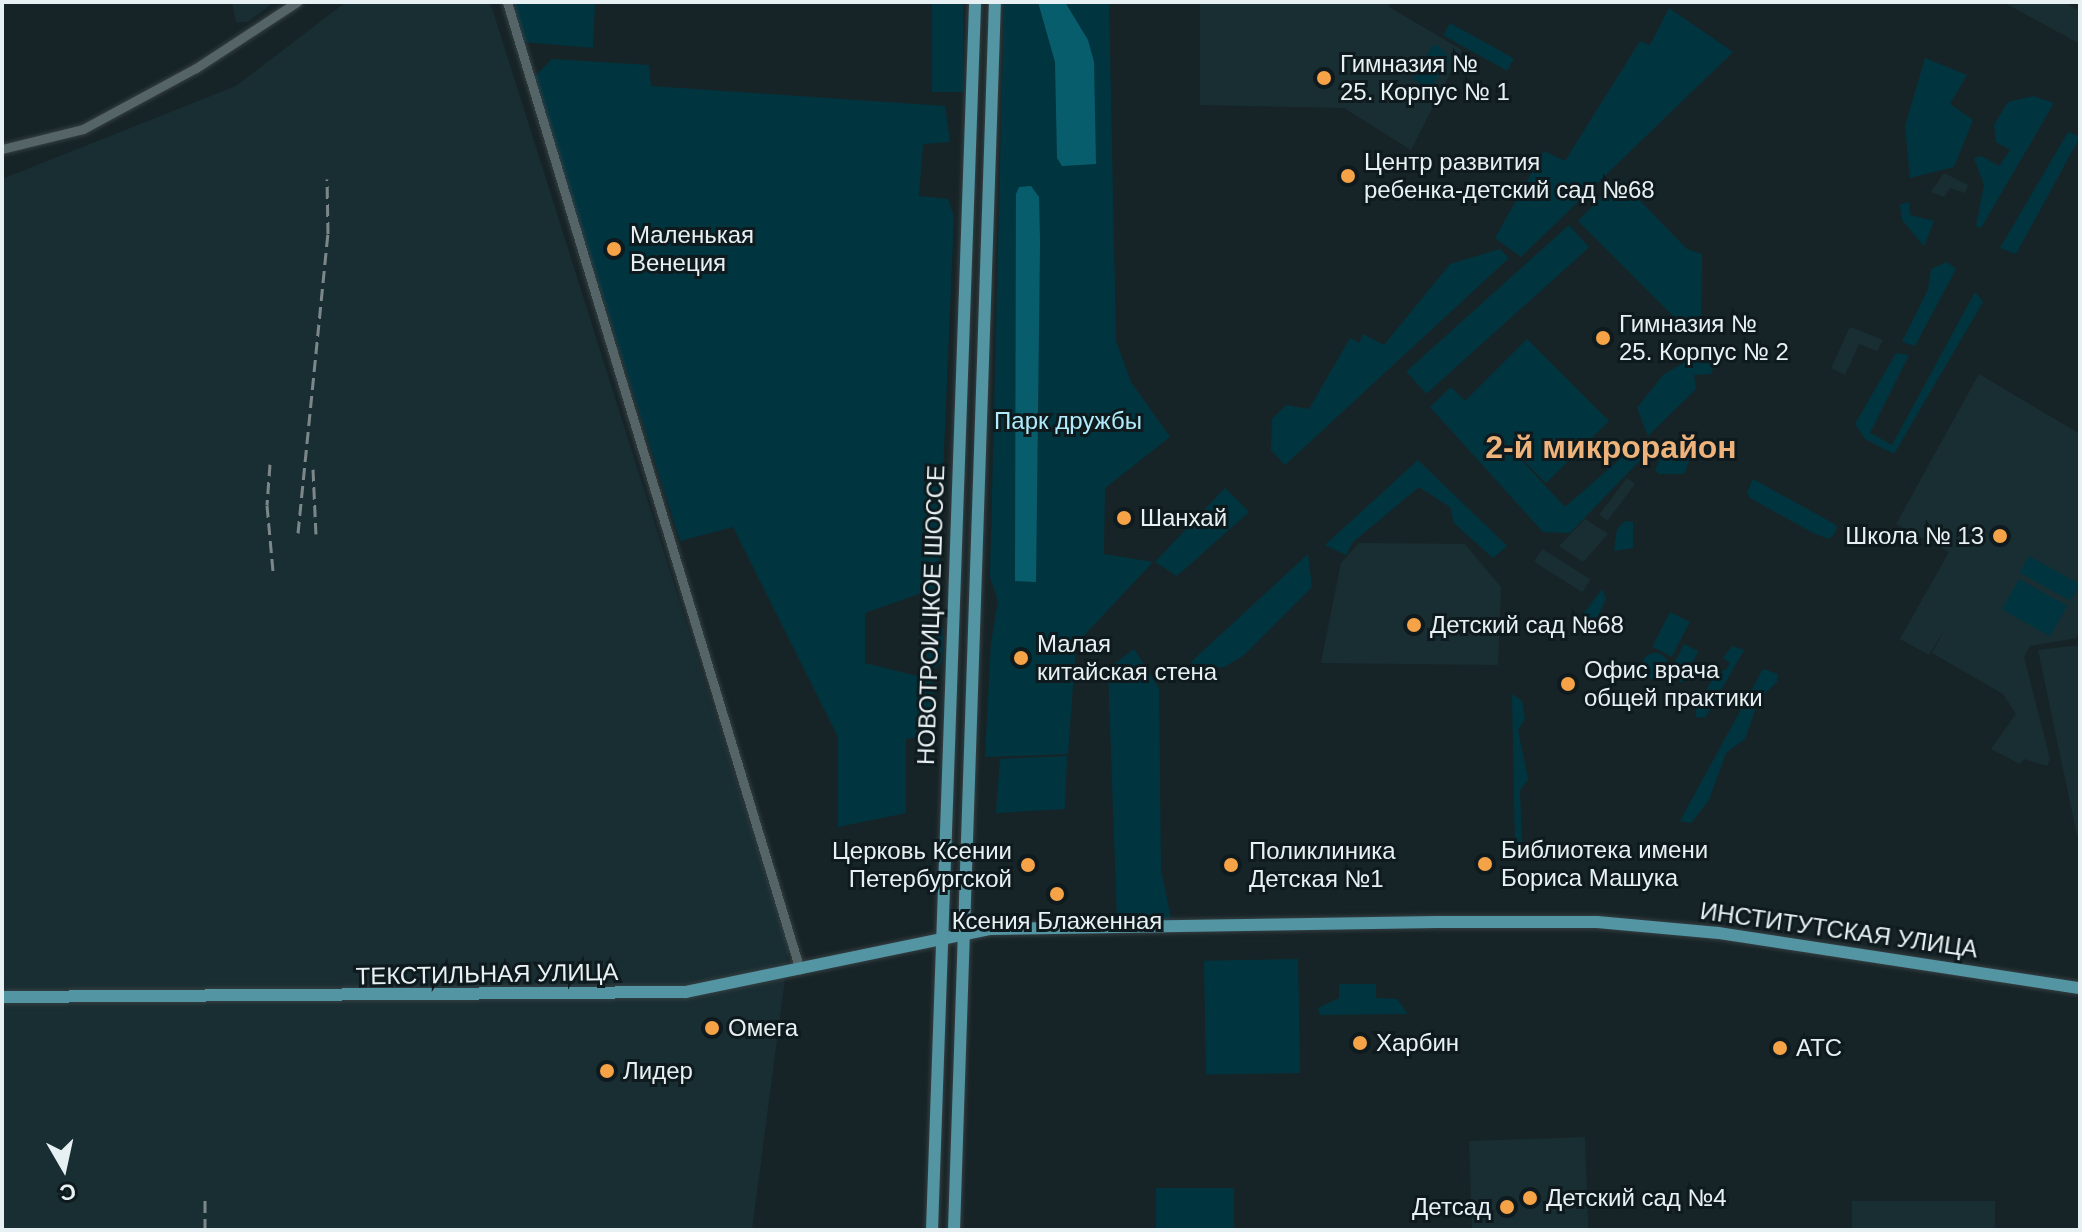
<!DOCTYPE html>
<html>
<head>
<meta charset="utf-8">
<style>
	body { margin:0 }
	#map { position:relative; width:2082px; height:1232px; overflow:hidden; background:#172427; font-family:Arial,sans-serif }
	div>[style] { position:absolute }
	.built>* { inset:0; background:#192e33; transform-origin:0 0 }
	.green>* { inset:0; background:#003540; transform-origin:0 0 }
	.round { border-radius:50% }
	.water>* { inset:0; background:#085d6d }
	.roads { filter:drop-shadow(0 0 2px #353f42) drop-shadow(0 0 2px #353f42) }
	.minor>* { height:9px; margin:-4.5px; padding:0 4.5px; transform-origin:4.5px; border-radius:4.5px; background:#556467 }
	.major>* { height:12px; margin:-6px; padding:0 6px; transform-origin:6px; border-radius:6px; background:#5395a3 }
	.rail>* { height:3px; margin-top:-1.5px; transform-origin:0; background:repeating-linear-gradient(90deg,#7c8789 0 12px,transparent 0 18px) }
	.dots>* { width:22px; height:22px; translate:-50% -50%; box-sizing:border-box; border:4px solid #0e1a1d; border-radius:50% }
	span { translate:-50% -50%; white-space:nowrap; text-align:center; line-height:1.15; -webkit-text-stroke:6px #0e1a1d; paint-order:stroke }
	.poi-label { font-size:24px; color:#e7f0f2 }
	.left { translate:0 -50%; text-align:left }
	.right { translate:-100% -50%; text-align:right }
	.park-label { font-size:24px; color:#afebfa }
	.street-label { font-size:24px; color:#e7f0f2 }
	.district-label { font-size:32px; color:#edb37a; font-weight:700 }
	.frame { position:absolute; inset:0; border:4px solid #e7f0f2; pointer-events:none }
	.north { position:absolute; left:24px; top:1128px; width:80px; height:80px; -webkit-text-stroke:6px #0e1a1d; paint-order:stroke; rotate:171deg; font-size:22px; font-weight:700; line-height:32px; text-align:center; color:#e7f0f2 }
	.north::after { content:''; display:block; margin:auto; width:28px; height:36px; background:#e7f0f2; clip-path:polygon(50% 0,100% 100%,50% 72%,0 100%) }
</style>
</head>
<body>
<div id="map">
	<div class="built">
		<div style="clip-path:polygon(232px 2px,274px 2px,248px 22px,236px 22px)"></div>
		<div style="clip-path:polygon(346px 2px,490px 2px,789px 948px,752px 1230px,2px 1230px,2px 179px,236px 86px)"></div>
		<div style="clip-path:polygon(1200px 2px,1389px 2px,1389px 7px,1462px 50px,1411px 150px,1344px 108px,1200px 105px)"></div>
		<div style="clip-path:polygon(2003px 2px,2064px 2px,2080px 11px,2080px 44px)"></div>
		<div style="clip-path:polygon(1944px 173px,1968px 185px,1965px 193px,1950px 188px,1944px 197px,1931px 192px)"></div>
		<div style="clip-path:polygon(1850px 327px,1883px 340px,1877px 351px,1859px 344px,1845px 375px,1831px 368px)"></div>
		<div style="clip-path:polygon(1979px 374px,2080px 434px,2080px 630px,2076px 638px,2030px 646px,2024px 657px,2050px 759px,2047px 766px,2024px 759px,2020px 764px,1991px 749px,2016px 714px,2003px 694px,1932px 653px,1947px 625px,1929px 655px,1900px 639px,1949px 552px,1896px 524px)"></div>
		<div style="left:1627px;top:478px;width:10px;height:46px;rotate:37deg"></div>
		<div style="clip-path:polygon(1585px 519px,1608px 534px,1583px 562px,1559px 546px)"></div>
		<div style="clip-path:polygon(1359px 543px,1465px 544px,1501px 587px,1498px 665px,1321px 663px,1341px 563px)"></div>
		<div style="left:1542px;top:549px;width:57px;height:15px;rotate:32deg"></div>
		<div style="clip-path:polygon(2080px 645px,2080px 835px,2077px 835px,2038px 650px)"></div>
		<div style="left:1585px;top:1137px;width:93px;height:116px;rotate:88deg"></div>
		<div style="left:1852px;top:1201px;width:143px;height:29px"></div>
	</div>
	<div class="green">
		<div style="clip-path:polygon(514px 2px,595px 2px,593px 48px,523px 42px)"></div>
		<div style="left:932px;top:2px;width:31px;height:90px"></div>
		<div style="clip-path:polygon(1004px 2px,1109px 2px,1116px 341px,1131px 382px,1170px 437px,1105px 488px,1104px 554px,1153px 562px,1076px 644px,1068px 754px,985px 757px,991px 643px,998px 601px,990px 577px)"></div>
		<div style="clip-path:polygon(1669px 8px,1733px 52px,1521px 257px,1495px 238px,1544px 151px,1565px 161px,1640px 41px,1650px 45px)"></div>
		<div style="left:1450px;top:23px;width:73px;height:14px;rotate:29deg"></div>
		<div style="clip-path:polygon(1438px 45px,1450px 59px,1429px 90px,1413px 78px,1432px 46px)"></div>
		<div style="clip-path:polygon(1925px 58px,1967px 75px,1950px 104px,1973px 120px,1954px 167px,1910px 178px,1905px 126px)"></div>
		<div style="clip-path:polygon(552px 59px,649px 65px,651px 86px,945px 106px,950px 142px,923px 144px,919px 196px,948px 199px,954px 217px,938px 587px,865px 613px,865px 663px,933px 680px,936px 733px,906px 739px,906px 813px,838px 827px,838px 737px,733px 527px,680px 541px,533px 78px)"></div>
		<div style="clip-path:polygon(2033px 96px,2054px 103px,1981px 228px,1976px 226px,1984px 185px,1974px 158px,1981px 156px,1999px 166px,2010px 150px,1996px 142px,1994px 125px,2008px 102px)"></div>
		<div style="clip-path:polygon(2068px 132px,2080px 137px,2016px 254px,2000px 248px)"></div>
		<div style="clip-path:polygon(1619px 179px,1687px 249px,1702px 254px,1701px 330px,1688px 331px,1578px 221px)"></div>
		<div style="clip-path:polygon(1909px 202px,1910px 215px,1934px 221px,1924px 246px,1902px 220px,1900px 205px)"></div>
		<div style="left:1569px;top:225px;width:30px;height:219px;rotate:48deg"></div>
		<div style="clip-path:polygon(1500px 249px,1509px 258px,1285px 465px,1271px 450px,1272px 419px,1286px 405px,1309px 409px,1350px 338px,1359px 343px,1363px 334px,1384px 345px,1450px 264px)"></div>
		<div style="clip-path:polygon(1947px 262px,1956px 269px,1915px 346px,1902px 342px,1928px 289px,1931px 269px)"></div>
		<div style="clip-path:polygon(1975px 292px,1983px 302px,1894px 454px,1865px 439px,1855px 424px,1896px 353px,1909px 355px,1870px 433px,1892px 445px)"></div>
		<div style="clip-path:polygon(1527px 339px,1609px 421px,1546px 483px,1497px 434px,1565px 507px,1636px 445px,1648px 452px,1570px 533px,1543px 532px,1430px 407px,1451px 387px,1465px 401px)"></div>
		<div style="clip-path:polygon(1694px 357px,1705px 359px,1713px 368px,1711px 374px,1694px 375px,1696px 389px,1648px 436px,1637px 408px,1663px 375px)"></div>
		<div style="clip-path:polygon(1690px 437px,1693px 451px,1684px 474px,1659px 474px,1655px 470px,1661px 457px,1681px 438px)"></div>
		<div style="clip-path:polygon(1418px 460px,1507px 546px,1493px 558px,1454px 523px,1450px 507px,1419px 487px,1353px 542px,1346px 555px,1325px 545px)"></div>
		<div style="clip-path:polygon(1753px 479px,1829px 521px,1837px 526px,1835px 533px,1829px 539px,1813px 533px,1750px 498px,1747px 493px)"></div>
		<div style="clip-path:polygon(1225px 488px,1249px 512px,1177px 576px,1155px 562px)"></div>
		<div style="clip-path:polygon(1625px 521px,1633px 522px,1633px 548px,1614px 551px,1617px 529px)"></div>
		<div style="clip-path:polygon(1308px 554px,1312px 587px,1243px 656px,1224px 667px,1200px 669px,1191px 662px)"></div>
		<div style="left:2029px;top:556px;width:58px;height:19px;rotate:29deg"></div>
		<div style="left:2019px;top:579px;width:55px;height:35px;rotate:29deg"></div>
		<div style="clip-path:polygon(1602px 589px,1606px 599px,1598px 616px,1581px 627px,1581px 617px)"></div>
		<div style="left:1670px;top:612px;width:22px;height:39px;rotate:27deg"></div>
		<div style="clip-path:polygon(933px 622px,944px 629px,942px 662px,934px 669px,928px 667px,926px 648px)"></div>
		<div style="left:1684px;top:644px;width:16px;height:35px;rotate:27deg"></div>
		<div style="clip-path:polygon(1732px 646px,1744px 650px,1705px 718px,1696px 717px,1696px 707px,1715px 675px,1727px 669px,1730px 663px,1723px 658px)"></div>
		<div style="clip-path:polygon(1134px 649px,1159px 688px,1161px 869px,1171px 919px,1117px 919px,1108px 669px)"></div>
		<div class="round" style="left:1642px;top:653px;width:26px;height:26px"></div>
		<div style="clip-path:polygon(1763px 669px,1778px 674px,1777px 682px,1759px 699px,1745px 739px,1726px 753px,1709px 800px,1691px 823px,1680px 821px)"></div>
		<div style="clip-path:polygon(1512px 694px,1522px 701px,1525px 719px,1518px 730px,1528px 779px,1520px 791px,1522px 843px,1515px 846px)"></div>
		<div style="clip-path:polygon(1067px 756px,1065px 809px,996px 813px,1000px 759px)"></div>
		<div style="left:1298px;top:959px;width:114px;height:94px;rotate:89deg"></div>
		<div style="clip-path:polygon(1339px 984px,1376px 984px,1376px 998px,1397px 999px,1408px 1014px,1320px 1015px,1318px 1008px,1339px 998px)"></div>
		<div style="left:1156px;top:1188px;width:78px;height:42px"></div>
	</div>
	<div class="water">
		<div style="clip-path:polygon(1038px 2px,1065px 2px,1088px 40px,1094px 62px,1096px 164px,1062px 166px,1057px 158px,1055px 62px)"></div>
		<div style="clip-path:polygon(1031px 186px,1039px 197px,1040px 242px,1036px 582px,1015px 581px,1016px 194px,1019px 187px)"></div>
	</div>
	<div class="roads">
		<div class="minor">
			<div style="left:507px;top:2px;width:1011px;rotate:73.16deg"></div>
			<div style="left:2px;top:149px;width:83px;rotate:-13.9deg"></div>
			<div style="left:83px;top:129px;width:128px;rotate:-28.4deg"></div>
			<div style="left:196px;top:68px;width:121px;rotate:-33.2deg"></div>
		</div>
		<div class="major">
			<div style="left:2px;top:997px;width:684px;rotate:-0.42deg"></div>
			<div style="left:686px;top:992px;width:310px;rotate:-11.7deg"></div>
			<div style="left:990px;top:929px;width:447px;rotate:-0.9deg"></div>
			<div style="left:1437px;top:922px;width:160px"></div>
			<div style="left:1597px;top:922px;width:122px;rotate:5.2deg"></div>
			<div style="left:1719px;top:933px;width:365px;rotate:8.7deg"></div>
			<div style="left:932px;top:1230px;width:1229px;rotate:-87.99deg"></div>
			<div style="left:954px;top:1230px;width:1229px;rotate:-88.09deg"></div>
		</div>
	</div>
	<div class="rail">
		<div style="left:270px;top:464px;width:41px;rotate:94.2deg"></div>
		<div style="left:267px;top:505px;width:66px;rotate:84.8deg"></div>
		<div style="left:313px;top:469px;width:65px;rotate:87.4deg"></div>
		<div style="left:298px;top:533px;width:301px;rotate:-84.3deg"></div>
		<div style="left:328px;top:234px;width:55px;rotate:-91deg"></div>
		<div style="left:205px;top:1230px;width:30px;rotate:-90deg"></div>
	</div>
	<div class="dots">
		<div style="left:1324px;top:78px;background:#f6a247"></div>
		<div style="left:1348px;top:176px;background:#f6a247"></div>
		<div style="left:614px;top:249px;background:#f6a247"></div>
		<div style="left:1603px;top:338px;background:#f6a247"></div>
		<div style="left:1124px;top:518px;background:#f6a247"></div>
		<div style="left:2000px;top:536px;background:#f6a247"></div>
		<div style="left:1414px;top:625px;background:#f6a247"></div>
		<div style="left:1021px;top:658px;background:#f6a247"></div>
		<div style="left:1568px;top:684px;background:#f6a247"></div>
		<div style="left:1485px;top:864px;background:#f6a247"></div>
		<div style="left:1028px;top:865px;background:#f6a247"></div>
		<div style="left:1231px;top:865px;background:#f6a247"></div>
		<div style="left:1057px;top:894px;background:#f6a247"></div>
		<div style="left:712px;top:1028px;background:#f6a247"></div>
		<div style="left:1360px;top:1043px;background:#f6a247"></div>
		<div style="left:1780px;top:1048px;background:#f6a247"></div>
		<div style="left:607px;top:1071px;background:#f6a247"></div>
		<div style="left:1530px;top:1198px;background:#f6a247"></div>
		<div style="left:1507px;top:1207px;background:#f6a247"></div>
	</div>
	<div class="poi-label">
		<span class="left" style="left:1340px;top:78px">Гимназия №<br>25. Корпус № 1</span>
		<span class="left" style="left:1364px;top:176px">Центр развития<br>ребенка-детский сад №68</span>
		<span class="left" style="left:630px;top:249px">Маленькая<br>Венеция</span>
		<span class="left" style="left:1619px;top:338px">Гимназия №<br>25. Корпус № 2</span>
		<span class="left" style="left:1140px;top:518px">Шанхай</span>
		<span class="right" style="left:1984px;top:536px">Школа № 13</span>
		<span class="left" style="left:1430px;top:625px">Детский сад №68</span>
		<span class="left" style="left:1037px;top:658px">Малая<br>китайская стена</span>
		<span class="left" style="left:1584px;top:684px">Офис врача<br>общей практики</span>
		<span class="left" style="left:1501px;top:864px">Библиотека имени<br>Бориса Машука</span>
		<span class="right" style="left:1012px;top:865px">Церковь Ксении<br>Петербургской</span>
		<span class="left" style="left:1249px;top:865px">Поликлиника<br>Детская №1</span>
		<span style="left:1057px;top:921px">Ксения Блаженная</span>
		<span class="left" style="left:728px;top:1028px">Омега</span>
		<span class="left" style="left:1376px;top:1043px">Харбин</span>
		<span class="left" style="left:1796px;top:1048px">АТС</span>
		<span class="left" style="left:623px;top:1071px">Лидер</span>
		<span class="left" style="left:1546px;top:1198px">Детский сад №4</span>
		<span class="right" style="left:1491px;top:1207px">Детсад</span>
	</div>
	<div class="park-label">
		<span style="left:1068px;top:421px">Парк дружбы</span>
	</div>
	<div class="street-label">
		<span style="left:931px;top:615px;rotate:-88deg">НОВОТРОИЦКОЕ ШОССЕ</span>
		<span style="left:1839px;top:930px;rotate:8deg">ИНСТИТУТСКАЯ УЛИЦА</span>
		<span style="left:487px;top:974px;rotate:-1deg">ТЕКСТИЛЬНАЯ УЛИЦА</span>
	</div>
	<div class="district-label">
		<span style="left:1611px;top:447px">2-й микрорайон</span>
	</div>
	<div class="frame"></div>
	<div class="north">С</div>
</div>
</body>
</html>
